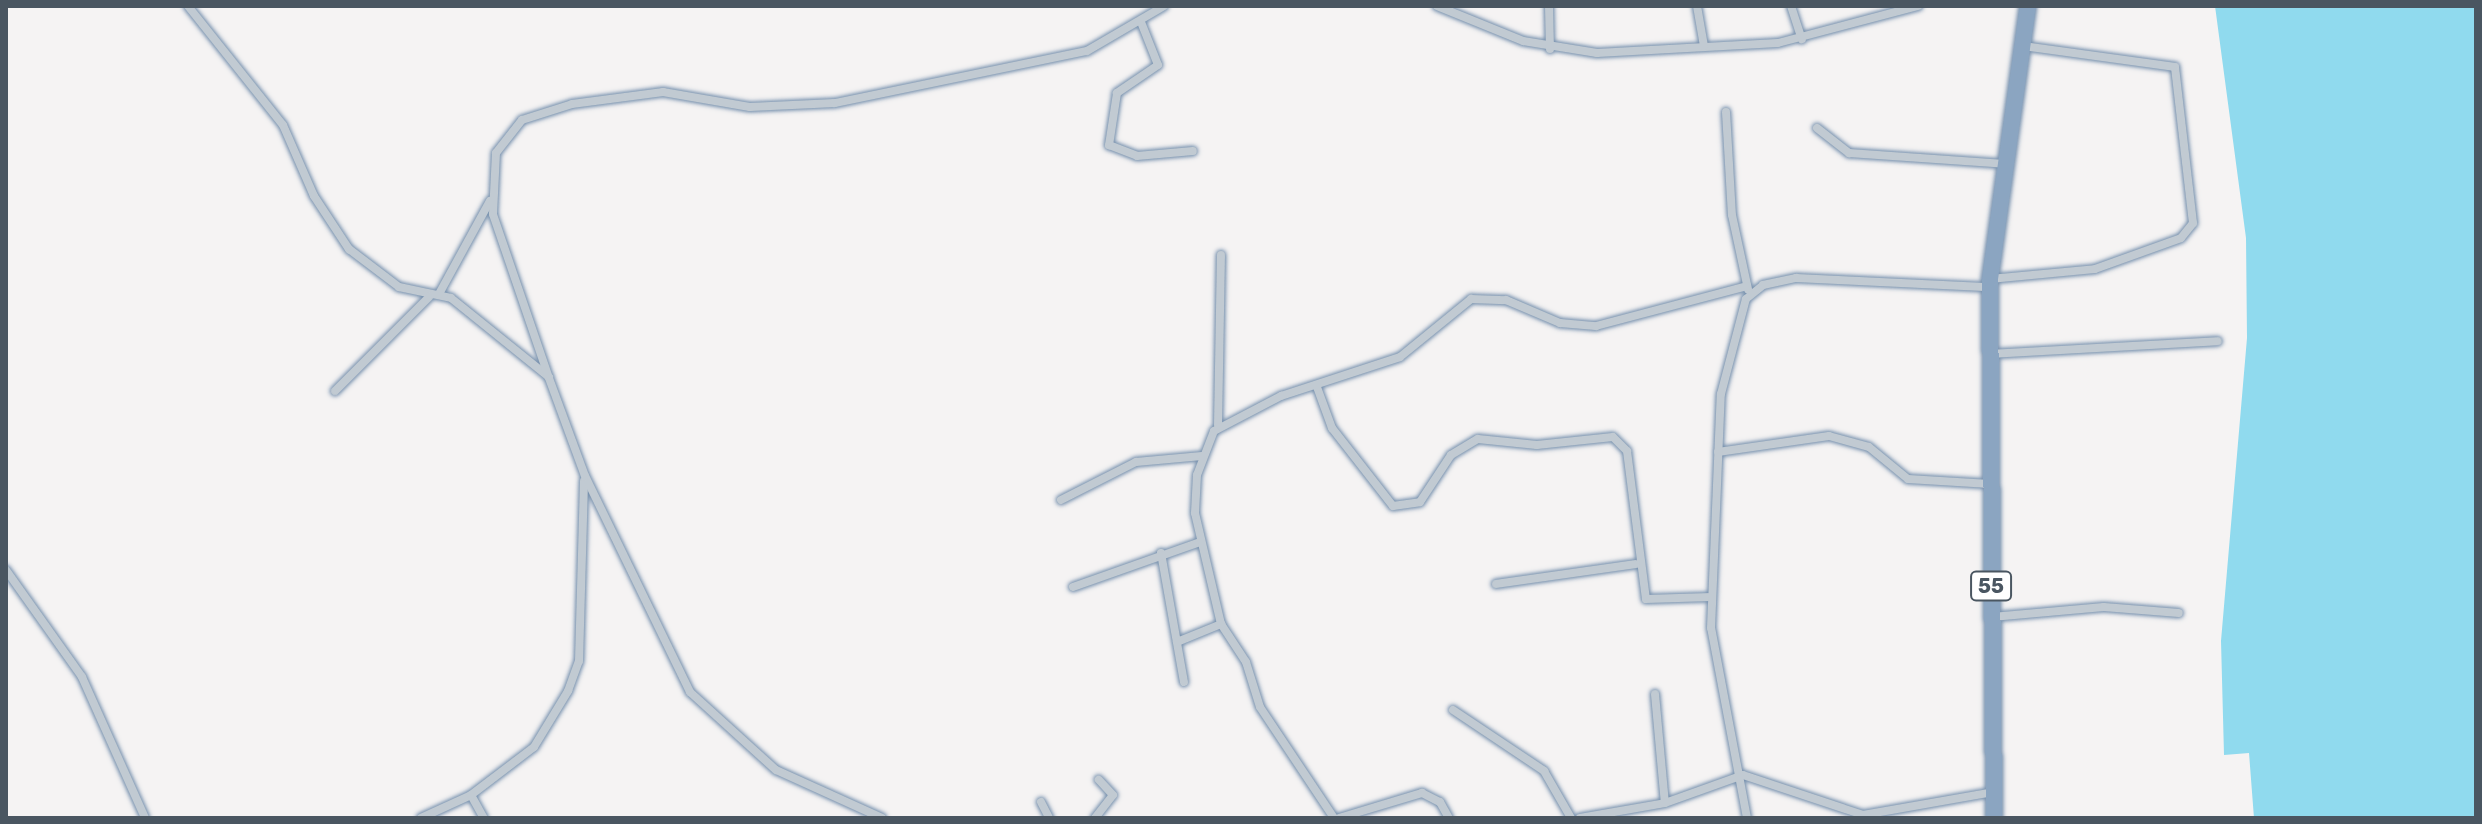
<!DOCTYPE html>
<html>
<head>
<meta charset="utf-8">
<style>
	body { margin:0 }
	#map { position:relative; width:2482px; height:824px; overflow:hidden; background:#f5f3f3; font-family:Rubik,sans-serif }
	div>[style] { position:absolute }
	.water>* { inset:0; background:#90daee }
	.roads { filter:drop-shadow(0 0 2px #7690ad) drop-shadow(0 0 2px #7690ad) }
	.street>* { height:8px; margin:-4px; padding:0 4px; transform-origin:4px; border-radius:4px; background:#c1cad2 }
	.highway>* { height:16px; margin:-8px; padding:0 8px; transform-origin:8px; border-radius:8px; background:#8ba5c1 }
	span { translate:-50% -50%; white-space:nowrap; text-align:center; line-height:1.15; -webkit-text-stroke:8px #fff; paint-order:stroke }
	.shield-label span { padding:2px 6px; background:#fff; border:2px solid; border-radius:6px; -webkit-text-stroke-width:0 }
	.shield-label { font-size:20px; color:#4a5661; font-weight:700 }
	.frame { position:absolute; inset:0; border:8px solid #4a5661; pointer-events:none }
</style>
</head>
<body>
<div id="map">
	<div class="water">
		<div style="clip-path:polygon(2215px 6px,2476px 6px,2476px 818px,2254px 818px,2249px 753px,2224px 755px,2221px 641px,2247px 338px,2246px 238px)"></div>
	</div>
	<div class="roads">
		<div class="street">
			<div style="left:188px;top:6px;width:152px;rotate:51.4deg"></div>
			<div style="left:283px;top:125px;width:77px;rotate:66.4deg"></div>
			<div style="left:314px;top:196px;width:64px;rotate:56.6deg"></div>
			<div style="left:349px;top:249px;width:63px;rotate:37.2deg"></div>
			<div style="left:399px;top:287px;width:53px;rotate:11.9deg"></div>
			<div style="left:451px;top:298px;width:126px;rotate:38.9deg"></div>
			<div style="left:1437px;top:6px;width:93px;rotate:22.1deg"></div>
			<div style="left:1523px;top:41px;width:75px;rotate:9.2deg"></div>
			<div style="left:1597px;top:53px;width:181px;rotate:-3.2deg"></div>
			<div style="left:1778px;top:43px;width:145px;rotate:-14.8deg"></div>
			<div style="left:1549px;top:6px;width:43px;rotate:88.7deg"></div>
			<div style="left:1697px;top:6px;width:41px;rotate:80.1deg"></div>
			<div style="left:1791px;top:6px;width:35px;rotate:72deg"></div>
			<div style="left:1141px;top:22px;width:46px;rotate:68.4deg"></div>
			<div style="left:1158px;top:65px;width:50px;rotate:145.7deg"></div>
			<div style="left:1117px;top:93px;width:53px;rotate:98.7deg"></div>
			<div style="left:1109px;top:145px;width:30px;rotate:21deg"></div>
			<div style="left:1137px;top:156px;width:56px;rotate:-5.1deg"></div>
			<div style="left:1726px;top:112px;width:103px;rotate:86.7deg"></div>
			<div style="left:1732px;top:215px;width:76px;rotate:77.8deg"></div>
			<div style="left:1817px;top:128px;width:41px;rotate:38deg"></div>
			<div style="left:1849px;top:153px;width:156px;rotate:4deg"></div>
			<div style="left:1990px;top:279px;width:105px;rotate:-5.4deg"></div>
			<div style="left:2095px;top:269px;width:91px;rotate:-19.8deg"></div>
			<div style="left:2181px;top:238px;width:19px;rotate:-51deg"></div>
			<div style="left:2193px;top:223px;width:157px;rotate:-96.6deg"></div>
			<div style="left:2175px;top:67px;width:153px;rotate:-172.1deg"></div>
			<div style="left:439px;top:294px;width:106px;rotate:-61.3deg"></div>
			<div style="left:1989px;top:354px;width:229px;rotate:-3.2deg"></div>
			<div style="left:1317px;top:387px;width:44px;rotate:69.9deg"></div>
			<div style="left:1332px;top:428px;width:99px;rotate:52deg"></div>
			<div style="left:1393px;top:506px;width:27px;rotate:-8deg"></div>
			<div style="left:1420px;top:502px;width:56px;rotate:-56.6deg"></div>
			<div style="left:1451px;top:455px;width:31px;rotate:-31deg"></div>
			<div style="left:1478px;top:439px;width:59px;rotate:5.8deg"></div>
			<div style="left:1537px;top:445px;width:76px;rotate:-6deg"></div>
			<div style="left:1613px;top:437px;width:20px;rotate:45deg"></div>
			<div style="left:1627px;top:451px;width:149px;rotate:82.7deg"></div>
			<div style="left:1646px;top:599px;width:65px;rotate:-1.8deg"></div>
			<div style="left:335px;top:391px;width:133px;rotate:-45deg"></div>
			<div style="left:1218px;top:425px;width:170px;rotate:-89deg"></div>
			<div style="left:1718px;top:452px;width:112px;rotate:-8.2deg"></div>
			<div style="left:1829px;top:436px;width:41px;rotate:15.4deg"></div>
			<div style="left:1869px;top:447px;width:50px;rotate:39.4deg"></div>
			<div style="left:1908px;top:479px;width:82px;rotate:3.5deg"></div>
			<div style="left:1061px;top:500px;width:84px;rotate:-26.9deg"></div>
			<div style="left:1136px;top:462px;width:66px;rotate:-5.2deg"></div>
			<div style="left:1161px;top:553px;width:131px;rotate:79.9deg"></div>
			<div style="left:6px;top:570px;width:131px;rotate:54.6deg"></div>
			<div style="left:82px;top:677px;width:154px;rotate:65.9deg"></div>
			<div style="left:1496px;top:584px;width:141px;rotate:-8.1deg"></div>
			<div style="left:1073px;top:587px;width:135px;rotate:-19.5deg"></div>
			<div style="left:1992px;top:617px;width:112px;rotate:-5.1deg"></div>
			<div style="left:2104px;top:607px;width:75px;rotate:4.6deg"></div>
			<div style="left:1177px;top:642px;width:48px;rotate:-22.2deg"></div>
			<div style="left:1655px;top:694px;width:109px;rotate:84.8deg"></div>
			<div style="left:1453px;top:710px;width:110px;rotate:33.8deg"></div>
			<div style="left:1544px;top:771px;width:54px;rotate:60.1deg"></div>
			<div style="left:471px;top:795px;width:26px;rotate:61deg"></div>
			<div style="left:1041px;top:802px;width:18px;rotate:63deg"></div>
			<div style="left:421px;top:818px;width:55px;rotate:-24.7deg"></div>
			<div style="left:471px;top:795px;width:79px;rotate:-37.3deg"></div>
			<div style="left:534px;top:747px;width:66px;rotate:-58.7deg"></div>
			<div style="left:568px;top:691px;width:32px;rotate:-70deg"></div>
			<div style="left:579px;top:661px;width:180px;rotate:-88.4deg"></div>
			<div style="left:882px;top:818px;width:116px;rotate:-155.6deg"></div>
			<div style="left:776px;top:770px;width:116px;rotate:-137.8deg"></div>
			<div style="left:690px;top:692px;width:240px;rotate:-115.9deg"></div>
			<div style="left:585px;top:476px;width:104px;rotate:-110.2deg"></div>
			<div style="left:549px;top:378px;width:173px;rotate:-108.9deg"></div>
			<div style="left:493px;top:214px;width:61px;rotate:-87.2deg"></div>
			<div style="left:496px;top:153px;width:42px;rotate:-51.8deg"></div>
			<div style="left:522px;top:120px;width:52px;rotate:-17.7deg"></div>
			<div style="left:572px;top:104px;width:92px;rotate:-7.5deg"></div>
			<div style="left:663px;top:92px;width:88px;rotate:9.8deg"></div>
			<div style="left:750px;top:107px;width:85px;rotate:-2.7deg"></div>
			<div style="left:835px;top:103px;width:257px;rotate:-11.7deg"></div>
			<div style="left:1087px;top:51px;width:89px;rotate:-30.3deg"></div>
			<div style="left:1095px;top:818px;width:29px;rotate:-52deg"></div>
			<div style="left:1113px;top:795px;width:21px;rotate:-133deg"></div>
			<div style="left:1334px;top:818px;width:133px;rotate:-123.7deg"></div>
			<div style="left:1260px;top:707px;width:47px;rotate:-107.3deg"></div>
			<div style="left:1246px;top:662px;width:45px;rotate:-123.3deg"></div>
			<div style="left:1221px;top:624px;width:114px;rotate:-103.2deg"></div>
			<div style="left:1195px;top:513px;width:38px;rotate:-87deg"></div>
			<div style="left:1197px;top:475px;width:47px;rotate:-68.9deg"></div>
			<div style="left:1214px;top:431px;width:76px;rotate:-27.6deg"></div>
			<div style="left:1281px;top:396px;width:125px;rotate:-18.1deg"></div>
			<div style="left:1400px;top:357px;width:92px;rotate:-39.2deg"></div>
			<div style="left:1471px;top:299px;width:35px;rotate:2deg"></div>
			<div style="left:1506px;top:300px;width:59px;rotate:23.1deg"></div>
			<div style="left:1560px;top:323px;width:36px;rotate:5deg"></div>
			<div style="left:1596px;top:326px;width:156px;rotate:-14.8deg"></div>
			<div style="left:1339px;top:818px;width:87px;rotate:-16.8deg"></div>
			<div style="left:1422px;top:793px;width:20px;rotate:27deg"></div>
			<div style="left:1440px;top:802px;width:18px;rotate:61deg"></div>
			<div style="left:1580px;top:818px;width:86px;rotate:-10deg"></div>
			<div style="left:1665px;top:803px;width:83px;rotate:-19.7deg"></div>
			<div style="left:1743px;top:775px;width:126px;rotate:18.4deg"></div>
			<div style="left:1863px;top:815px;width:132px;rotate:-10deg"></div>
			<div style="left:1747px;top:818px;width:193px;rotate:-100.7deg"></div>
			<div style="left:1711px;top:628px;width:234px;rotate:-87.6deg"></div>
			<div style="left:1721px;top:394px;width:98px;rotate:-75.3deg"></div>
			<div style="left:1746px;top:299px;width:22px;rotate:-39deg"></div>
			<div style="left:1763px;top:285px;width:34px;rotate:-12deg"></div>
			<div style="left:1796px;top:278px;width:194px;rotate:2.7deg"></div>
		</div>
		<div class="highway">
			<div style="left:1994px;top:818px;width:539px;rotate:-90.43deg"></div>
			<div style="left:1990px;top:279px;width:276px;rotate:-82.1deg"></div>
		</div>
	</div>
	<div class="shield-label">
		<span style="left:1991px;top:586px">55</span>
	</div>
	<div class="frame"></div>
</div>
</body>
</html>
